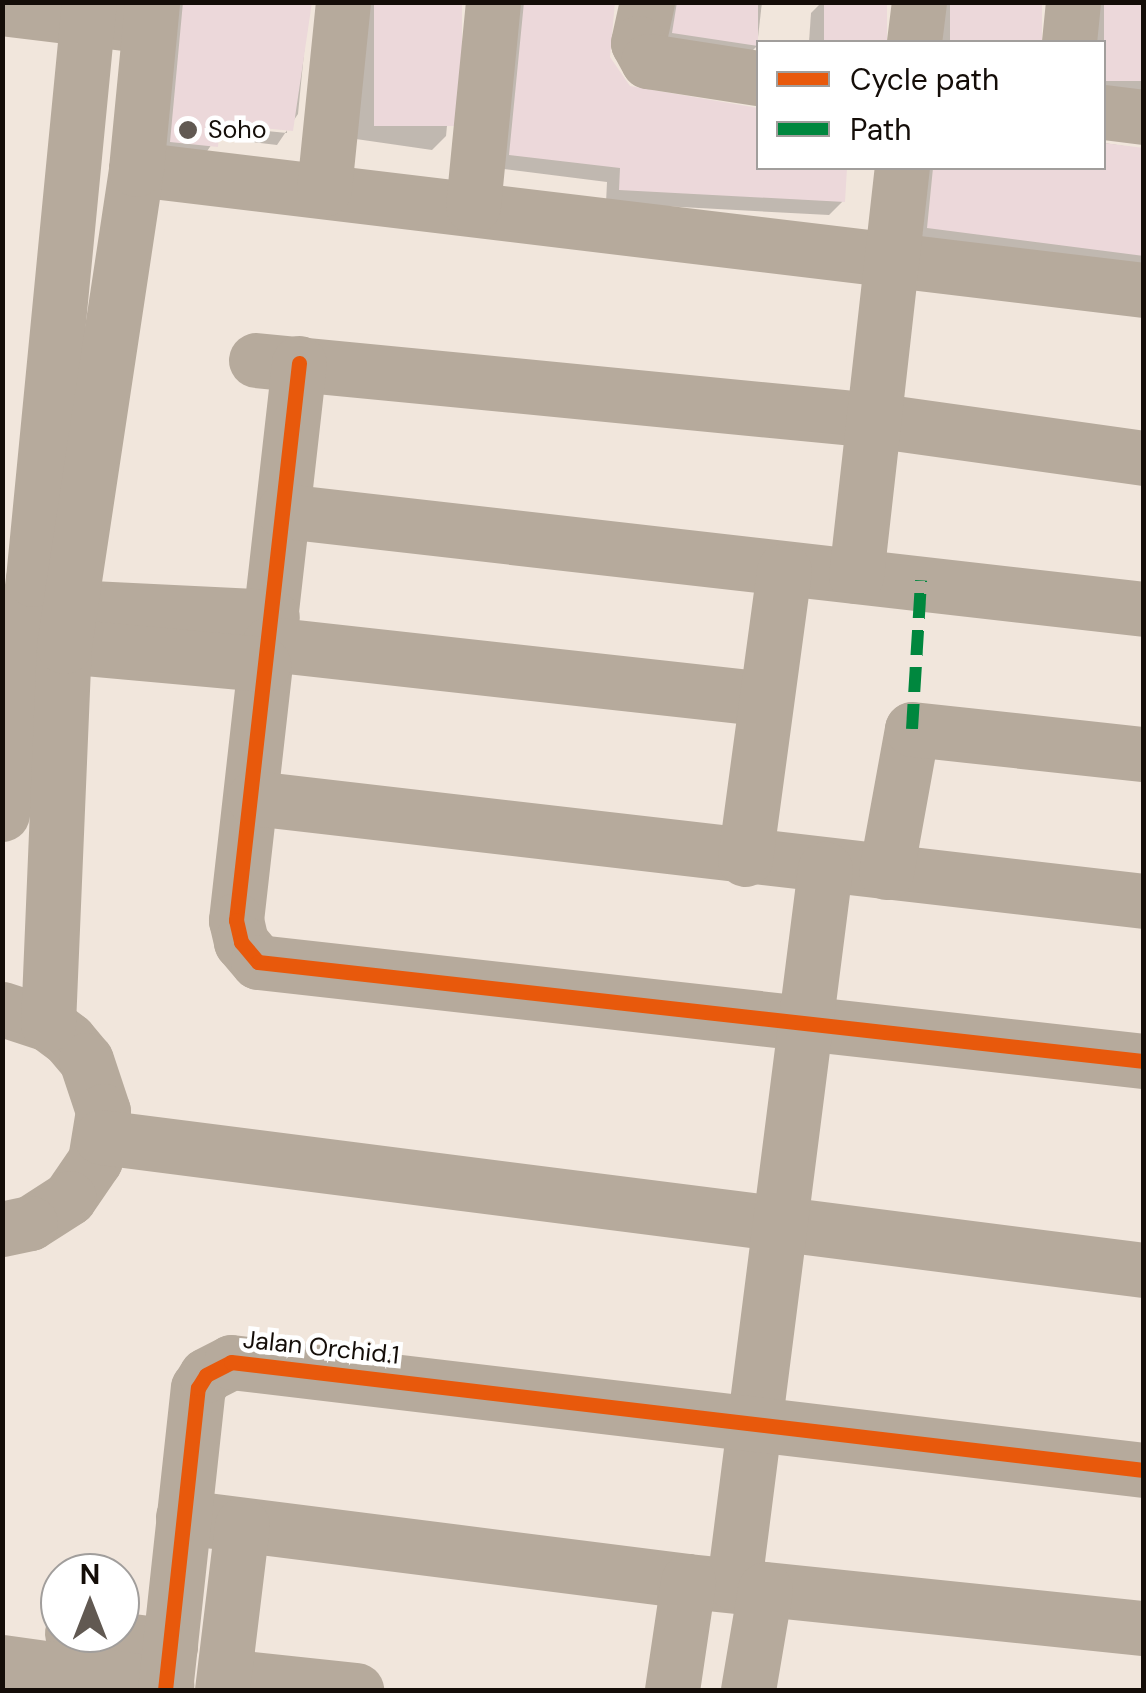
<!DOCTYPE html>
<html>
<head>
<meta charset="utf-8">
<style>
	body { margin:0 }
	#map { position:relative; width:1146px; height:1693px; overflow:hidden; background:#f1e6dc; font-family:"DM Sans",sans-serif }
	div>[style] { position:absolute }
	.shadow>* { inset:0; background:#0003; transform-origin:0 0 }
	.building>* { inset:0; background:#ecd8da; transform-origin:0 0 }
	.minor>* { height:55px; margin:-27.5px; padding:0 27.5px; transform-origin:27.5px; border-radius:27.5px; background:#b6aa9c }
	.quiet>* { height:12px; margin-top:-6px; transform-origin:0; background:repeating-linear-gradient(90deg,#00873e 0 25px,transparent 0 37px) }
	.cycleway>* { height:15px; margin:-7.5px; padding:0 7.5px; transform-origin:7.5px; border-radius:7.5px; background:#e8590c }
	.dots>* { width:28px; height:28px; translate:-50% -50%; box-sizing:border-box; border:5px solid #fff; border-radius:50% }
	span { translate:-50% -50%; white-space:nowrap; text-align:center; line-height:1.15; -webkit-text-stroke:9px #fff; paint-order:stroke }
	.poi-label { font-size:25px; color:#140d08 }
	.left { translate:0 -50%; text-align:left }
	.street-label { font-size:25px; color:#140d08 }
	.frame { position:absolute; inset:0; border:5px solid #140d08; pointer-events:none }
	.legend { position:absolute; left:756px; top:40px; width:350px; height:130px; box-sizing:border-box; background:#fff; border:2px solid #a19e9c; margin:0; padding:12px 18px; list-style:none; font-size:30px; color:#140d08 }
	.legend li { display:flex; align-items:center; gap:20px; height:50px }
	.legend b { width:50px; border:2px solid #a19e9c }
	.north { position:absolute; left:40px; top:1553px; width:100px; height:100px; box-sizing:border-box; background:#fff; border:2px solid #a19e9c; border-radius:50%; rotate:0deg; font-size:28px; font-weight:700; line-height:40px; text-align:center; color:#140d08 }
	.north::after { content:''; display:block; margin:auto; width:35px; height:45px; background:#615952; clip-path:polygon(50% 0,100% 100%,50% 72%,0 100%) }
</style>
</head>
<body>
<div id="map">
	<div class="shadow">
		<div style="clip-path:polygon(evenodd,163px 2px,309px 2px,298px 114px,277px 145px,216px 138px,201px 160px,157px 155px,163px 2px,208px 120px,287px 128px,287px 133px,207px 125px,208px 120px)"></div>
		<div style="clip-path:polygon(353px 2px,459px 2px,446px 136px,432px 150px,349px 138px)"></div>
		<div style="clip-path:polygon(508px 2px,615px 2px,605px 36px,608px 58px,628px 88px,758px 109px,758px 168px,844px 168px,843px 201px,829px 215px,606px 203px,607px 182px,496px 168px)"></div>
		<div style="clip-path:polygon(660px 2px,762px 2px,757px 46px,743px 60px,659px 47px)"></div>
		<div style="clip-path:polygon(822px 2px,885px 2px,882px 42px,809px 42px,811px 13px)"></div>
		<div style="left:929px;top:2px;width:111px;height:40px"></div>
		<div style="clip-path:polygon(1144px 2px,1144px 105px,1104px 96px,1104px 42px,1087px 42px,1088px 3px)"></div>
		<div style="clip-path:polygon(1104px 143px,1144px 149px,1144px 271px,914px 242px,914px 168px,1104px 168px)"></div>
	</div>
	<div class="building">
		<div style="clip-path:polygon(183px 2px,312px 2px,293px 131px,220px 124px,218px 147px,170px 142px)"></div>
		<div style="left:374px;top:2px;width:88px;height:124px"></div>
		<div style="clip-path:polygon(524px 2px,615px 2px,610px 57px,630px 86px,758px 108px,758px 168px,847px 168px,845px 202px,619px 190px,620px 168px,509px 155px)"></div>
		<div style="clip-path:polygon(677px 2px,758px 2px,758px 46px,672px 33px)"></div>
		<div style="left:824px;top:2px;width:63px;height:40px"></div>
		<div style="left:950px;top:2px;width:92px;height:40px"></div>
		<div style="left:1104px;top:2px;width:40px;height:79px"></div>
		<div style="clip-path:polygon(1104px 143px,1144px 148px,1144px 256px,927px 228px,933px 168px,1104px 168px)"></div>
	</div>
	<div class="minor">
		<div style="left:647px;top:2px;width:42px;rotate:102.4deg"></div>
		<div style="left:638px;top:43px;width:21px;rotate:61deg"></div>
		<div style="left:648px;top:61px;width:111px;rotate:8.8deg"></div>
		<div style="left:2px;top:8px;width:123px;rotate:7deg"></div>
		<div style="left:914px;top:42px;width:40px;rotate:-82.9deg"></div>
		<div style="left:1069px;top:42px;width:40px;rotate:-84.3deg"></div>
		<div style="left:1104px;top:112px;width:40px;rotate:7.1deg"></div>
		<div style="left:136px;top:169px;width:1015px;rotate:6.85deg"></div>
		<div style="left:324px;top:189px;width:188px;rotate:-84.2deg"></div>
		<div style="left:473px;top:206px;width:205px;rotate:-84.4deg"></div>
		<div style="left:256px;top:360px;width:620px;rotate:5.55deg"></div>
		<div style="left:873px;top:420px;width:274px;rotate:8deg"></div>
		<div style="left:299px;top:363px;width:561px;rotate:96.45deg"></div>
		<div style="left:236px;top:920px;width:23px;rotate:77deg"></div>
		<div style="left:241px;top:942px;width:26px;rotate:50deg"></div>
		<div style="left:258px;top:962px;width:892px;rotate:6.38deg"></div>
		<div style="left:284px;top:511px;width:866px;rotate:6.5deg"></div>
		<div style="left:856px;top:576px;width:411px;rotate:-83.6deg"></div>
		<div style="left:70px;top:607px;width:202px;rotate:2.8deg"></div>
		<div style="left:269px;top:644px;width:499px;rotate:6.3deg"></div>
		<div style="left:64px;top:646px;width:200px;rotate:5.2deg"></div>
		<div style="left:254px;top:798px;width:896px;rotate:6.6deg"></div>
		<div style="left:2px;top:814px;width:237px;rotate:-82.5deg"></div>
		<div style="left:33px;top:579px;width:580px;rotate:-84.46deg"></div>
		<div style="left:745px;top:859px;width:291px;rotate:-82.3deg"></div>
		<div style="left:886px;top:872px;width:145px;rotate:-79.7deg"></div>
		<div style="left:912px;top:729px;width:233px;rotate:6.2deg"></div>
		<div style="left:2px;top:1009px;width:48px;rotate:18.1deg"></div>
		<div style="left:48px;top:1024px;width:26px;rotate:37deg"></div>
		<div style="left:69px;top:1040px;width:26px;rotate:50deg"></div>
		<div style="left:86px;top:1060px;width:54px;rotate:71.6deg"></div>
		<div style="left:103px;top:1111px;width:50px;rotate:99.3deg"></div>
		<div style="left:95px;top:1160px;width:46px;rotate:124.4deg"></div>
		<div style="left:69px;top:1198px;width:46px;rotate:147.3deg"></div>
		<div style="left:30px;top:1223px;width:29px;rotate:168deg"></div>
		<div style="left:48px;top:1024px;width:378px;rotate:-87.6deg"></div>
		<div style="left:64px;top:646px;width:482px;rotate:-81.4deg"></div>
		<div style="left:136px;top:169px;width:168px;rotate:-84.5deg"></div>
		<div style="left:101px;top:1137px;width:1051px;rotate:7.27deg"></div>
		<div style="left:183px;top:1517px;width:509px;rotate:7.22deg"></div>
		<div style="left:688px;top:1581px;width:458px;rotate:5.9deg"></div>
		<div style="left:734px;top:1583px;width:720px;rotate:-82.74deg"></div>
		<div style="left:72px;top:1633px;width:99px;rotate:7.6deg"></div>
		<div style="left:2px;top:1662px;width:166px;rotate:8deg"></div>
		<div style="left:225px;top:1676px;width:132px;rotate:6.1deg"></div>
		<div style="left:165px;top:1690px;width:304px;rotate:-83.8deg"></div>
		<div style="left:198px;top:1388px;width:15px;rotate:-58deg"></div>
		<div style="left:206px;top:1375px;width:28px;rotate:-27deg"></div>
		<div style="left:231px;top:1362px;width:919px;rotate:6.75deg"></div>
		<div style="left:222px;top:1690px;width:166px;rotate:-83.1deg"></div>
		<div style="left:672px;top:1690px;width:110px;rotate:-81.6deg"></div>
		<div style="left:748px;top:1690px;width:102px;rotate:-80.4deg"></div>
	</div>
	<div class="quiet">
		<div style="left:912px;top:729px;width:149px;rotate:-86.5deg"></div>
	</div>
	<div class="cycleway">
		<div style="left:299px;top:363px;width:561px;rotate:96.45deg"></div>
		<div style="left:236px;top:920px;width:23px;rotate:77deg"></div>
		<div style="left:241px;top:942px;width:26px;rotate:50deg"></div>
		<div style="left:258px;top:962px;width:892px;rotate:6.38deg"></div>
		<div style="left:165px;top:1690px;width:304px;rotate:-83.8deg"></div>
		<div style="left:198px;top:1388px;width:15px;rotate:-58deg"></div>
		<div style="left:206px;top:1375px;width:28px;rotate:-27deg"></div>
		<div style="left:231px;top:1362px;width:919px;rotate:6.75deg"></div>
	</div>
	<div class="dots">
		<div style="left:188px;top:130px;background:#615952"></div>
	</div>
	<div class="poi-label">
		<span class="left" style="left:208px;top:130px">Soho</span>
	</div>
	<div class="street-label">
		<span style="left:321px;top:1348px;rotate:6deg">Jalan Orchid.1</span>
	</div>
	<div class="frame"></div>
	<ul class="legend">
	<li><b style="height:12px;background:#e8590c"></b>Cycle path</li>
	<li><b style="height:12px;background:#00873e"></b>Path</li>
	</ul>
	<div class="north">N</div>
</div>
</body>
</html>
